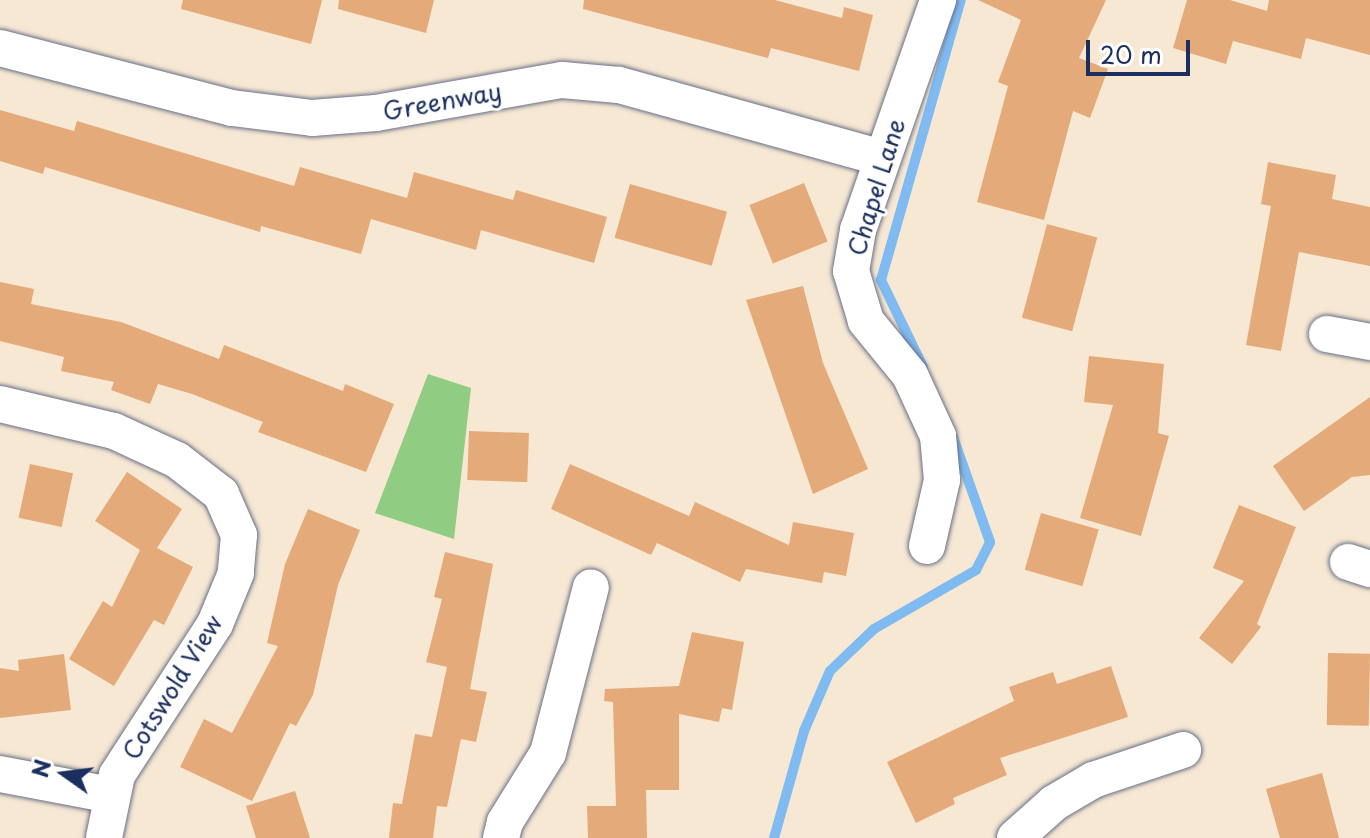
<!DOCTYPE html>
<html>
<head>
<meta charset="utf-8">
<style>
	body { margin:0 }
	#map { position:relative; width:1370px; height:838px; overflow:hidden; background:#f6e8d3; font-family:"Playpen Sans",sans-serif }
	div>[style] { position:absolute }
	.green>* { inset:0; background:#90cc81 }
	.stream>* { height:10px; margin:-5px; padding:0 5px; transform-origin:5px; border-radius:5px; background:#7fbaf1 }
	.building>* { inset:0; background:#e5aa79; transform-origin:0 0 }
	.roads { filter:drop-shadow(0 0 2px #687087) drop-shadow(0 0 2px #687087) }
	.street>* { height:36px; margin:-18px; padding:0 18px; transform-origin:18px; border-radius:18px; background:#fff }
	span { translate:-50% -50%; white-space:nowrap; text-align:center; line-height:1.15; -webkit-text-stroke:6px #fff; paint-order:stroke }
	.street-label { font-size:24px; color:#1b2f5e }
	.north { position:absolute; left:24px; top:734px; width:80px; height:80px; -webkit-text-stroke:6px #fff; paint-order:stroke; rotate:284deg; font-size:22px; font-weight:700; line-height:32px; text-align:center; color:#1b2f5e }
	.north::after { content:''; display:block; margin:auto; width:28px; height:36px; background:#1b2f5e; clip-path:polygon(50% 0,100% 100%,50% 72%,0 100%) }
	.scale { position:absolute; left:1086px; top:40px; width:104px; height:36px; box-sizing:border-box; border:4px solid #1b2f5e; border-top:0; padding-left:10px; font-size:24px; line-height:28px; white-space:nowrap; color:#1b2f5e; -webkit-text-stroke:6px #fff; paint-order:stroke }
</style>
</head>
<body>
<div id="map">
	<div class="green">
		<div style="clip-path:polygon(428px 374px,471px 388px,454px 539px,375px 513px)"></div>
	</div>
	<div class="stream">
		<div style="left:923px;top:367px;width:97px;rotate:-115.8deg"></div>
		<div style="left:881px;top:280px;width:291px;rotate:-74.1deg"></div>
		<div style="left:774px;top:838px;width:111px;rotate:-74.3deg"></div>
		<div style="left:804px;top:731px;width:65px;rotate:-66.6deg"></div>
		<div style="left:830px;top:671px;width:61px;rotate:-43.7deg"></div>
		<div style="left:874px;top:629px;width:118px;rotate:-30deg"></div>
		<div style="left:976px;top:570px;width:31px;rotate:-63deg"></div>
		<div style="left:990px;top:542px;width:111px;rotate:-109.4deg"></div>
	</div>
	<div class="building">
		<div style="clip-path:polygon(183px 0,322px 0,311px 44px,181px 9px)"></div>
		<div style="clip-path:polygon(339px 0,434px 0,426px 33px,338px 9px)"></div>
		<div style="clip-path:polygon(584px 0,775px 0,842px 18px,844px 7px,873px 15px,859px 71px,771px 48px,768px 58px,583px 9px)"></div>
		<div style="clip-path:polygon(978px 0,1106px 0,1079px 58px,1108px 69px,1090px 118px,1073px 111px,1044px 220px,977px 202px,1008px 86px,998px 82px,1021px 20px)"></div>
		<div style="clip-path:polygon(1187px 0,1230px 0,1267px 11px,1269px 0,1370px 0,1370px 55px,1306px 38px,1301px 59px,1233px 41px,1226px 64px,1173px 48px)"></div>
		<div style="clip-path:polygon(0 110px,74px 131px,77px 121px,294px 186px,300px 167px,407px 198px,414px 172px,513px 200px,516px 190px,607px 217px,594px 263px,481px 230px,476px 250px,371px 219px,361px 254px,261px 226px,260px 232px,45px 167px,43px 174px,0 161px)"></div>
		<div style="clip-path:polygon(1268px 162px,1336px 175px,1332px 199px,1370px 207px,1370px 266px,1299px 252px,1281px 351px,1246px 345px,1271px 206px,1261px 204px)"></div>
		<div style="left:804px;top:183px;width:63px;height:59px;rotate:68deg"></div>
		<div style="left:630px;top:184px;width:101px;height:56px;rotate:16deg"></div>
		<div style="left:1047px;top:224px;width:52px;height:97px;rotate:15deg"></div>
		<div style="clip-path:polygon(0 282px,34px 289px,31px 304px,121px 322px,219px 359px,224px 345px,343px 391px,345px 384px,394px 404px,366px 472px,258px 432px,263px 422px,192px 394px,158px 384px,150px 404px,111px 390px,114px 382px,61px 371px,64px 357px,0 341px)"></div>
		<div style="clip-path:polygon(803px 286px,823px 363px,868px 469px,813px 494px,746px 300px)"></div>
		<div style="clip-path:polygon(1089px 356px,1164px 364px,1158px 433px,1169px 436px,1141px 536px,1080px 518px,1113px 405px,1084px 402px)"></div>
		<div style="clip-path:polygon(1370px 397px,1370px 475px,1352px 477px,1304px 511px,1273px 466px)"></div>
		<div style="left:469px;top:431px;width:60px;height:49px;rotate:2deg"></div>
		<div style="left:30px;top:464px;width:44px;height:55px;rotate:12deg"></div>
		<div style="clip-path:polygon(570px 464px,689px 516px,695px 502px,789px 545px,793px 522px,854px 533px,846px 576px,824px 572px,822px 583px,746px 569px,740px 582px,657px 543px,651px 555px,551px 509px)"></div>
		<div style="clip-path:polygon(127px 472px,182px 509px,157px 548px,193px 567px,164px 625px,154px 620px,114px 686px,69px 659px,103px 601px,112px 607px,140px 550px,95px 521px)"></div>
		<div style="clip-path:polygon(1239px 505px,1296px 527px,1257px 624px,1261px 627px,1232px 664px,1199px 638px,1244px 581px,1213px 568px)"></div>
		<div style="clip-path:polygon(308px 509px,360px 530px,338px 585px,313px 695px,296px 726px,290px 723px,252px 801px,180px 767px,204px 719px,232px 733px,278px 646px,267px 643px,285px 564px)"></div>
		<div style="left:1041px;top:513px;width:60px;height:59px;rotate:16deg"></div>
		<div style="clip-path:polygon(445px 552px,493px 564px,470px 689px,487px 692px,476px 742px,461px 739px,447px 807px,437px 806px,433px 838px,389px 838px,393px 803px,402px 804px,415px 734px,432px 737px,447px 667px,426px 662px,442px 599px,434px 597px)"></div>
		<div style="clip-path:polygon(692px 632px,744px 642px,732px 710px,722px 708px,719px 722px,679px 714px,679px 790px,646px 790px,647px 838px,588px 838px,587px 806px,616px 806px,613px 702px,604px 701px,605px 689px,679px 686px)"></div>
		<div style="left:1328px;top:653px;width:42px;height:72px;rotate:1deg"></div>
		<div style="clip-path:polygon(64px 654px,71px 710px,0 718px,0 668px,19px 671px,18px 660px)"></div>
		<div style="clip-path:polygon(1111px 666px,1128px 717px,1000px 758px,1007px 775px,953px 798px,955px 804px,916px 823px,887px 762px,1014px 701px,1009px 687px,1053px 672px,1057px 684px)"></div>
		<div style="clip-path:polygon(1322px 773px,1339px 838px,1280px 838px,1266px 789px)"></div>
		<div style="clip-path:polygon(295px 791px,310px 838px,256px 838px,246px 806px)"></div>
	</div>
	<div class="roads">
		<div class="street">
			<div style="left:0;top:48px;width:240px;rotate:14.5deg"></div>
			<div style="left:232px;top:108px;width:81px;rotate:7.1deg"></div>
			<div style="left:312px;top:118px;width:64px;rotate:-4.5deg"></div>
			<div style="left:376px;top:113px;width:189px;rotate:-10.1deg"></div>
			<div style="left:562px;top:80px;width:57px;rotate:5deg"></div>
			<div style="left:619px;top:85px;width:273px;rotate:15.5deg"></div>
			<div style="left:1327px;top:334px;width:44px;rotate:10.5deg"></div>
			<div style="left:0;top:404px;width:117px;rotate:13.3deg"></div>
			<div style="left:114px;top:431px;width:69px;rotate:24.7deg"></div>
			<div style="left:177px;top:460px;width:56px;rotate:37.7deg"></div>
			<div style="left:221px;top:494px;width:45px;rotate:66.3deg"></div>
			<div style="left:239px;top:535px;width:38px;rotate:95deg"></div>
			<div style="left:236px;top:573px;width:55px;rotate:112.4deg"></div>
			<div style="left:215px;top:624px;width:180px;rotate:123deg"></div>
			<div style="left:117px;top:775px;width:64px;rotate:101.7deg"></div>
			<div style="left:927px;top:546px;width:68px;rotate:-77.2deg"></div>
			<div style="left:942px;top:480px;width:44px;rotate:-95.2deg"></div>
			<div style="left:938px;top:436px;width:67px;rotate:-114.7deg"></div>
			<div style="left:910px;top:375px;width:70px;rotate:-129.2deg"></div>
			<div style="left:866px;top:321px;width:52px;rotate:-106.7deg"></div>
			<div style="left:851px;top:271px;width:42px;rotate:-80.3deg"></div>
			<div style="left:858px;top:230px;width:244px;rotate:-70.8deg"></div>
			<div style="left:1348px;top:562px;width:23px;rotate:18deg"></div>
			<div style="left:0;top:774px;width:113px;rotate:10.7deg"></div>
			<div style="left:501px;top:838px;width:16px;rotate:-76deg"></div>
			<div style="left:505px;top:822px;width:81px;rotate:-58.1deg"></div>
			<div style="left:548px;top:753px;width:171px;rotate:-75.5deg"></div>
			<div style="left:1015px;top:838px;width:52px;rotate:-41.9deg"></div>
			<div style="left:1054px;top:803px;width:45px;rotate:-30.5deg"></div>
			<div style="left:1093px;top:780px;width:95px;rotate:-18.4deg"></div>
		</div>
	</div>
	<div class="street-label">
		<span style="left:442px;top:101px;rotate:-10deg">Greenway</span>
		<span style="left:876px;top:187px;rotate:-73deg">Chapel Lane</span>
		<span style="left:172px;top:687px;rotate:-58deg">Cotswold View</span>
	</div>
	<div class="north">N</div>
	<div class="scale">20 m</div>
</div>
</body>
</html>
